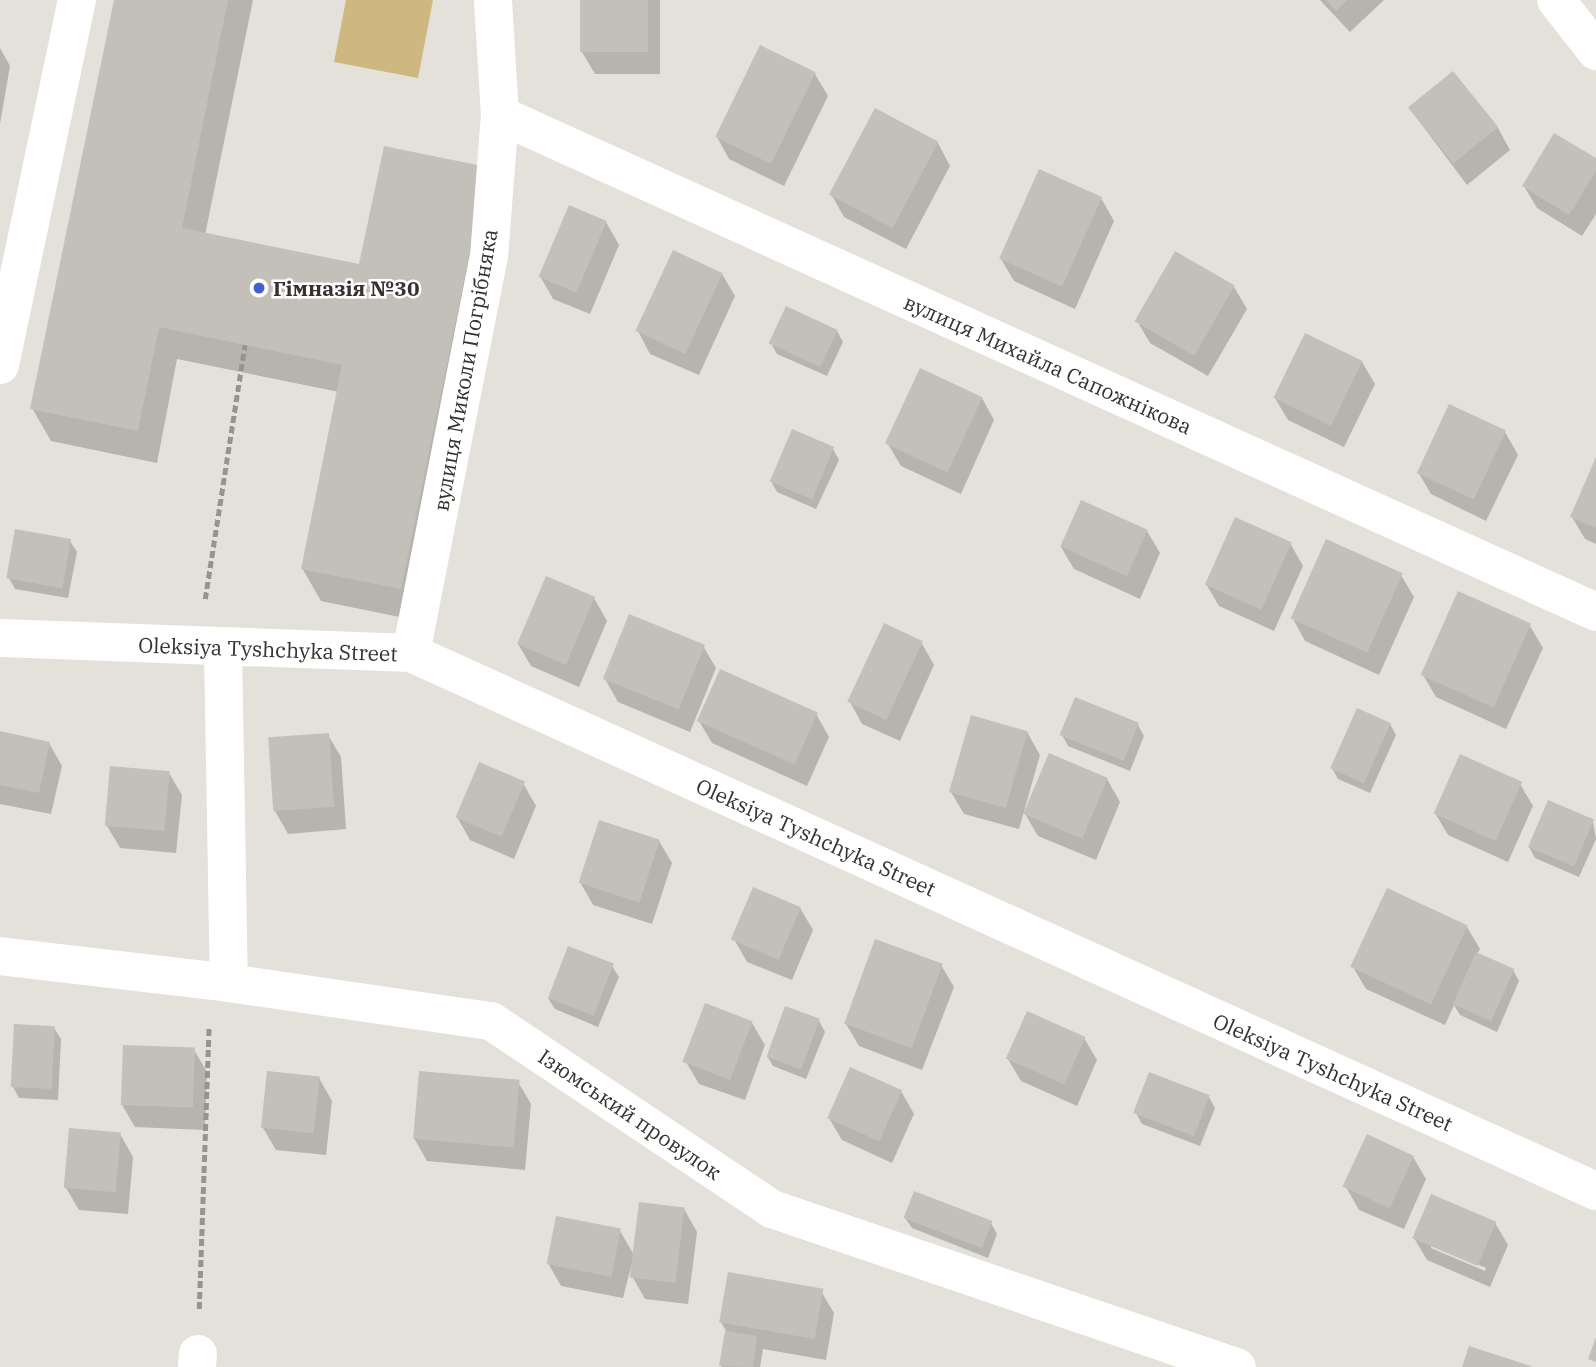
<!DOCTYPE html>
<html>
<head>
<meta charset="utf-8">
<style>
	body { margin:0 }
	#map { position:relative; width:1596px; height:1367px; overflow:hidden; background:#e3e1da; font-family:"IBM Plex Serif",serif }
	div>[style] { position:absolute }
	.green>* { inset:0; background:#ceb880 }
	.shadow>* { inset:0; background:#0003 }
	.building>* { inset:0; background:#c3c0ba; transform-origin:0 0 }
	.path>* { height:4.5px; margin-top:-2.25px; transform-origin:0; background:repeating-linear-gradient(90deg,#95948e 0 7px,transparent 0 10.5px) }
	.minor>* { height:38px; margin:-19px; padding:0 19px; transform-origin:19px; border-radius:19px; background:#fff }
	.dots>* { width:19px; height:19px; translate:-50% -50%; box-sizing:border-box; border:4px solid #fff; border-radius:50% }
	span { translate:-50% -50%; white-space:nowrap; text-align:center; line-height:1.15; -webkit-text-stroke:5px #fff; paint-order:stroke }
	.poi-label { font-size:21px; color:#33322f; font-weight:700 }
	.left { translate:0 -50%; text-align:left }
	.street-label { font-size:21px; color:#33322f }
</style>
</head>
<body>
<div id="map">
	<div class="green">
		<div style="clip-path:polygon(346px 0,433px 0,418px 78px,334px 62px)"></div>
	</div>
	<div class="shadow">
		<div style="clip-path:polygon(116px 0,253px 0,205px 235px,361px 266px,486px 169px,419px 621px,321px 601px,302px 568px,339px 392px,177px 359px,157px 463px,51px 441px,32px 408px)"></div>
		<div style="clip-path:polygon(582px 0,660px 0,660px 74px,595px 74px,582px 52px)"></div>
		<div style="clip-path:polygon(1320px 0,1384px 0,1350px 32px)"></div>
		<div style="clip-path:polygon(0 48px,10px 66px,0 124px)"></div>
		<div style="clip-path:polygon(815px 74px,828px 96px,784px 186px,729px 159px,717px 137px)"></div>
		<div style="clip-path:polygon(1410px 109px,1498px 128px,1510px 150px,1467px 185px)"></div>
		<div style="clip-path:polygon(938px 143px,950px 166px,906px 249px,844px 217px,831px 194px)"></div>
		<div style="clip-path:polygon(1596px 160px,1596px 214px,1582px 236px,1537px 208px,1524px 186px)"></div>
		<div style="clip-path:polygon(1101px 198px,1114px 221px,1075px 309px,1014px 281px,1001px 259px)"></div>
		<div style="clip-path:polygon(606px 222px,619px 245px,590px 314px,553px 299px,540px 276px)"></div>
		<div style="clip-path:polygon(722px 274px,735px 296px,699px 375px,650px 354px,638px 331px)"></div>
		<div style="clip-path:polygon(1234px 287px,1247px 309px,1208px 376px,1150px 343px,1137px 321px)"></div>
		<div style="clip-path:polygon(837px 331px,843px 342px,827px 376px,777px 354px,771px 343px)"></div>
		<div style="clip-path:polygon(1362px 362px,1375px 384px,1344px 447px,1288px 420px,1275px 398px)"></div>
		<div style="clip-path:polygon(982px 398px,994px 420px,961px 494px,901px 466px,888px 444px)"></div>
		<div style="clip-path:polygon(1505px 432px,1518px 455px,1486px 521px,1431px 494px,1418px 472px)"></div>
		<div style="clip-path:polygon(833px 449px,839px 460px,816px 509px,777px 492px,771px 481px)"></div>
		<div style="clip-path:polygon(1596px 461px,1596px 544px,1585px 539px,1572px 517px)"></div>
		<div style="clip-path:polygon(1147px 531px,1160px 553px,1140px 599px,1074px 569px,1061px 547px)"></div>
		<div style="clip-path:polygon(70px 541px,77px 552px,68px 598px,15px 589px,9px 578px)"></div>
		<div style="clip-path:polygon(1290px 543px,1303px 566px,1274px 631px,1219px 606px,1206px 584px)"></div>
		<div style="clip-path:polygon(1401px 575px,1414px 597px,1379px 675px,1305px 641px,1293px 619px)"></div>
		<div style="clip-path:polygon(594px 598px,607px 621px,579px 687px,531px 666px,518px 644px)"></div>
		<div style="clip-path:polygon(1530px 626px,1543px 648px,1506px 729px,1436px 697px,1423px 675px)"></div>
		<div style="clip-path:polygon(921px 642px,934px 665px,900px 741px,862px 724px,850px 702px)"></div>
		<div style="clip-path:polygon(703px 646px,716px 668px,690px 732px,618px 702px,605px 679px)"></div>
		<div style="clip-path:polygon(816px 714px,829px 737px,807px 786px,712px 743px,699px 721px)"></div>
		<div style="clip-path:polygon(1390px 724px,1396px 735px,1370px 793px,1338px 779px,1332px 768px)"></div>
		<div style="clip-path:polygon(1138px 725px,1144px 736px,1130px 771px,1068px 746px,1062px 735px)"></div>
		<div style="clip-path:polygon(1027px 732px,1040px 755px,1019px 829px,964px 814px,951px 792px)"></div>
		<div style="clip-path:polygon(0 733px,49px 743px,62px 766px,51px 814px,0 804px)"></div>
		<div style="clip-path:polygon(328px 735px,341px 757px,346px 829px,288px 834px,275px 811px)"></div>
		<div style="clip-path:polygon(169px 773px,182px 795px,176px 853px,120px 848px,107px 826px)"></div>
		<div style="clip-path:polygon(1107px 779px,1120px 802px,1096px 860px,1038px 836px,1024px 812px)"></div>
		<div style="clip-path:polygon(523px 783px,536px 806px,514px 859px,470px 840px,457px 817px)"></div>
		<div style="clip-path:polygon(1520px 784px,1533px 806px,1508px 862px,1448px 835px,1435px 813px)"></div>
		<div style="clip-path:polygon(1593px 822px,1596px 839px,1579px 877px,1535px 858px,1529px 847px)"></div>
		<div style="clip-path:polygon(659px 841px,672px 863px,652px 924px,593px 905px,580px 882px)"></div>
		<div style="clip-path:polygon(800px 908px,813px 930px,792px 980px,747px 962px,734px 939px)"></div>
		<div style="clip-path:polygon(1467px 927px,1480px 949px,1477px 954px,1513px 970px,1519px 981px,1497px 1032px,1460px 1015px,1454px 1005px,1445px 1025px,1366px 989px,1353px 967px)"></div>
		<div style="clip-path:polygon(941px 965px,954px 987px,922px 1070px,859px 1046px,846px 1024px)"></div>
		<div style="clip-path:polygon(612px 966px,619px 977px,598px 1027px,555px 1009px,548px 998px)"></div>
		<div style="clip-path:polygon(819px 1021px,825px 1032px,806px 1079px,773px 1066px,767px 1056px)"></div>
		<div style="clip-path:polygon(752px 1023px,765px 1045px,745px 1100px,699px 1084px,686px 1062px)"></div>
		<div style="clip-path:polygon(54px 1028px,61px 1039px,58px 1100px,19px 1098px,13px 1087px)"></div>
		<div style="clip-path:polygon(1084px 1038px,1097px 1060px,1077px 1106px,1021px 1081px,1008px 1059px)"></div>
		<div style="clip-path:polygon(194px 1050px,207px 1072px,205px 1130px,135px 1127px,122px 1105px)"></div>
		<div style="clip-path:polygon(319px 1078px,332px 1101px,326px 1155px,276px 1150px,263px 1128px)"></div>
		<div style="clip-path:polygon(518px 1082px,531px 1104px,525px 1170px,427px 1161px,414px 1138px)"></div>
		<div style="clip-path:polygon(901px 1091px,914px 1114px,892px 1163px,842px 1140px,829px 1118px)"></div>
		<div style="clip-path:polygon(1209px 1097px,1215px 1108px,1200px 1146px,1142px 1124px,1136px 1113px)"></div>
		<div style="clip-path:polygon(120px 1134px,133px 1157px,128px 1214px,79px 1210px,66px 1188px)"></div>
		<div style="clip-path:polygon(1413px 1157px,1426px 1179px,1404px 1229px,1359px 1210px,1346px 1187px)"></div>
		<div style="clip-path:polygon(684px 1209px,697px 1232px,688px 1304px,645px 1299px,632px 1276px)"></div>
		<div style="clip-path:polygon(905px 1218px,991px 1223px,997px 1234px,988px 1258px,912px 1228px)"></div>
		<div style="clip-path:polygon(evenodd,1495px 1223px,1508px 1245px,1490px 1287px,1427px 1260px,1414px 1238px,1495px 1223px,1431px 1244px,1486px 1268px,1485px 1271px,1431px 1248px,1431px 1244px)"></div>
		<div style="clip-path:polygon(620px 1231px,634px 1255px,623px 1298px,561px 1286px,548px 1263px)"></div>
		<div style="clip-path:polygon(821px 1291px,834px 1313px,826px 1360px,763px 1349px,760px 1367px,722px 1367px,726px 1331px,721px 1322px)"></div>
	</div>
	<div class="building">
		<div style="clip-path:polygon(114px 0,228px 0,182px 228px,359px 264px,384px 146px,487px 167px,401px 589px,301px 569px,342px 365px,159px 327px,138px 431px,30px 409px)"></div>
		<div style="left:580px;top:0;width:68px;height:52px"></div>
		<div style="clip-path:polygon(1326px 0,1348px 0,1336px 11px)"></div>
		<div style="left:760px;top:45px;width:62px;height:102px;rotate:26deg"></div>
		<div style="left:1453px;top:71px;width:72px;height:58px;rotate:51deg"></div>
		<div style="left:875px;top:108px;width:72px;height:98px;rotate:28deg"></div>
		<div style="clip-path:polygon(1554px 133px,1596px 158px,1596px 171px,1569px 215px,1522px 186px)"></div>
		<div style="left:1039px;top:169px;width:69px;height:98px;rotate:24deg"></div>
		<div style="left:569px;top:205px;width:41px;height:78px;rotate:23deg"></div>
		<div style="left:673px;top:250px;width:55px;height:89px;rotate:25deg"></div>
		<div style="left:1175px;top:251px;width:69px;height:81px;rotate:30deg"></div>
		<div style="left:786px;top:306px;width:57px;height:41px;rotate:25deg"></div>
		<div style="left:1305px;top:333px;width:64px;height:72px;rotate:26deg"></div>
		<div style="left:920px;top:368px;width:69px;height:83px;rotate:25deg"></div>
		<div style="left:1449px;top:404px;width:63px;height:76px;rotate:25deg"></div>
		<div style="left:792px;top:429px;width:46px;height:57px;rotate:23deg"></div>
		<div style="clip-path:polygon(1596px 457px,1596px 528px,1570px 517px)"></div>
		<div style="left:1081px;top:500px;width:73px;height:51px;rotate:24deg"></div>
		<div style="left:1235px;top:517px;width:62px;height:74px;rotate:24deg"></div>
		<div style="left:15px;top:529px;width:57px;height:50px;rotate:10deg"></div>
		<div style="left:1326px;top:539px;width:84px;height:87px;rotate:24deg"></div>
		<div style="left:546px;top:576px;width:53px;height:74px;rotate:23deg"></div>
		<div style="left:1458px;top:591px;width:80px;height:92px;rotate:24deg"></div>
		<div style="left:629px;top:614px;width:82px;height:70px;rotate:22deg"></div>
		<div style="left:884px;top:623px;width:43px;height:87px;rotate:25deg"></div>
		<div style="left:720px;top:669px;width:107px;height:57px;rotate:24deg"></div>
		<div style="left:1075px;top:697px;width:69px;height:41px;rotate:22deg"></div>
		<div style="left:1357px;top:708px;width:37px;height:66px;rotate:24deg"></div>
		<div style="left:971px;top:715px;width:59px;height:80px;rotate:16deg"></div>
		<div style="clip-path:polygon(0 731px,50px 742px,39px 793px,0 785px)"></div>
		<div style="left:329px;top:733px;width:74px;height:61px;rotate:86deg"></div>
		<div style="left:1049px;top:753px;width:64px;height:66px;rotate:23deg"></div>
		<div style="left:1460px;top:754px;width:68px;height:65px;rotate:24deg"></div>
		<div style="left:479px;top:762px;width:50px;height:60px;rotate:23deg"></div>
		<div style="left:110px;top:766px;width:60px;height:60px;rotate:5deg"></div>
		<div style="left:1548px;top:800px;width:50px;height:51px;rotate:23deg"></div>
		<div style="left:599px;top:820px;width:64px;height:66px;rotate:18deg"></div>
		<div style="left:753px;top:887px;width:52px;height:57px;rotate:23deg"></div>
		<div style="left:1387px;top:888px;width:89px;height:87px;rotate:25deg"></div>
		<div style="left:875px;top:939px;width:72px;height:90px;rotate:20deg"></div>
		<div style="left:568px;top:946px;width:49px;height:56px;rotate:21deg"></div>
		<div style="left:1476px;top:952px;width:42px;height:57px;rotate:24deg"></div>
		<div style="left:705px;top:1003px;width:51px;height:63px;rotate:21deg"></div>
		<div style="left:785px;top:1006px;width:37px;height:54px;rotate:20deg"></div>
		<div style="left:1027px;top:1011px;width:64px;height:52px;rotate:24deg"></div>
		<div style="left:14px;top:1024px;width:41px;height:63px;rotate:3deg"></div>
		<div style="left:123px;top:1045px;width:72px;height:60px;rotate:2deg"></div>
		<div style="left:850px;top:1067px;width:57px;height:56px;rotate:24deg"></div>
		<div style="left:267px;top:1071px;width:53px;height:57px;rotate:6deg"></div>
		<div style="left:419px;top:1071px;width:101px;height:68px;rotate:5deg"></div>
		<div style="left:1149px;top:1072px;width:65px;height:44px;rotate:21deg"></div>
		<div style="left:69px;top:1128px;width:52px;height:60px;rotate:5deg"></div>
		<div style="left:1367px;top:1134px;width:52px;height:58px;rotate:25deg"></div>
		<div style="left:914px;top:1191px;width:84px;height:29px;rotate:21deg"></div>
		<div style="left:1431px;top:1194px;width:71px;height:48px;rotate:23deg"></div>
		<div style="left:639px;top:1202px;width:46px;height:76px;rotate:7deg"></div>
		<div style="left:556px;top:1216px;width:66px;height:49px;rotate:11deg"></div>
		<div style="left:728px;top:1272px;width:97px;height:51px;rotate:10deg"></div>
		<div style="clip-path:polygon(725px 1331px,757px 1336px,753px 1367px,719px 1366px)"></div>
		<div style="clip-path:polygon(1596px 1337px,1596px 1362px,1588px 1359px)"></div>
		<div style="clip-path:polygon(1469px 1346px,1531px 1366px,1531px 1367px,1462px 1367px)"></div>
	</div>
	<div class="path">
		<div style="left:205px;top:599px;width:257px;rotate:-81.1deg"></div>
		<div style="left:199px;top:1309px;width:282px;rotate:-88deg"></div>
	</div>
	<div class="minor">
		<div style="left:1556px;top:0;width:65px;rotate:51.9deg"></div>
		<div style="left:500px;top:115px;width:1203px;rotate:24.39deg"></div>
		<div style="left:0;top:365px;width:373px;rotate:-78.1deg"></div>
		<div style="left:0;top:638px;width:411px;rotate:2.1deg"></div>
		<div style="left:411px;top:653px;width:1301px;rotate:24.42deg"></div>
		<div style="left:223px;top:648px;width:335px;rotate:89deg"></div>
		<div style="left:411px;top:653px;width:404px;rotate:-78.9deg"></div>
		<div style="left:489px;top:257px;width:142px;rotate:-85.6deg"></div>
		<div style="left:500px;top:115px;width:115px;rotate:-93.5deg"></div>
		<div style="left:0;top:956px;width:231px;rotate:6.7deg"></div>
		<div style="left:229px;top:983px;width:265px;rotate:8.3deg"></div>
		<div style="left:491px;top:1021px;width:338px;rotate:33.8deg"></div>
		<div style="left:772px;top:1209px;width:491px;rotate:18.8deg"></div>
		<div style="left:197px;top:1367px;width:13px;rotate:-86deg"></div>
	</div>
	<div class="dots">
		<div style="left:259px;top:288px;background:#435fd2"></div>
	</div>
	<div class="poi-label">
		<span class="left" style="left:273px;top:288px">Гімназія №30</span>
	</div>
	<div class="street-label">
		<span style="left:1048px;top:364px;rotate:24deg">вулиця Михайла Сапожнікова</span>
		<span style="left:465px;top:370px;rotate:-80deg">вулиця Миколи Погрібняка</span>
		<span style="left:268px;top:649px;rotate:2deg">Oleksiya Tyshchyka Street</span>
		<span style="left:816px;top:837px;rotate:24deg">Oleksiya Tyshchyka Street</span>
		<span style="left:1333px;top:1072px;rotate:24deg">Oleksiya Tyshchyka Street</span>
		<span style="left:630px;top:1114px;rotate:34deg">Ізюмський провулок</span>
	</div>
</div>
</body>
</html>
